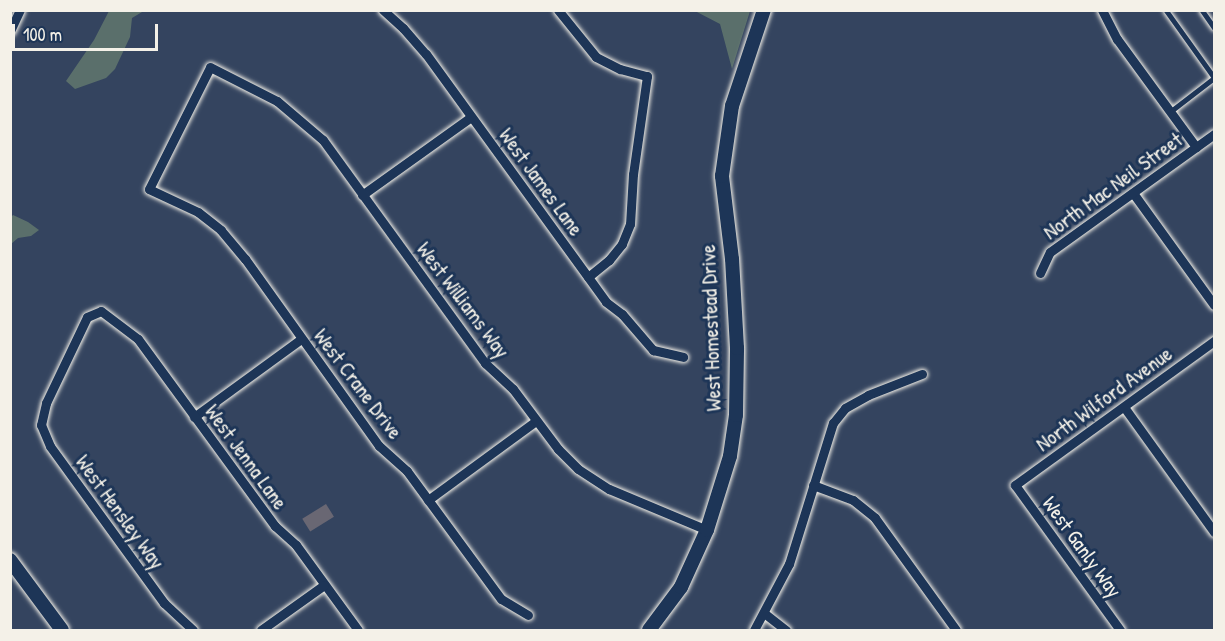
<!DOCTYPE html>
<html>
<head>
<meta charset="utf-8">
<style>
	body { margin:0 }
	#map { position:relative; width:1225px; height:641px; overflow:hidden; background:#34445f; font-family:"Patrick Hand",sans-serif }
	div>[style] { position:absolute }
	.green>* { inset:0; background:#5a6f6b }
	.building>* { inset:0; background:#696773; transform-origin:0 0 }
	.roads { filter:drop-shadow(0 0 2px #f4f1e8) drop-shadow(0 0 2px #f4f1e8) }
	.lane>* { height:4.5px; margin:-2.25px; padding:0 2.25px; transform-origin:2.25px; border-radius:2.25px; background:#1d3557 }
	.street>* { height:9px; margin:-4.5px; padding:0 4.5px; transform-origin:4.5px; border-radius:4.5px; background:#1d3557 }
	.secondary>* { height:14px; margin:-7px; padding:0 7px; transform-origin:7px; border-radius:7px; background:#1d3557 }
	span { translate:-50% -50%; white-space:nowrap; text-align:center; line-height:1.15; -webkit-text-stroke:6px #1d3557; paint-order:stroke }
	.street-label { font-size:21px; color:#f4f1e8 }
	.frame { position:absolute; inset:0; border:12px solid #f4f1e8; pointer-events:none }
	.scale { position:absolute; left:12px; top:24px; width:146px; height:27px; box-sizing:border-box; border:3px solid #f4f1e8; border-top:0; padding-left:8px; font-size:18px; line-height:21px; white-space:nowrap; color:#f4f1e8; -webkit-text-stroke:4px #1d3557; paint-order:stroke }
</style>
</head>
<body>
<div id="map">
	<div class="green">
		<div style="clip-path:polygon(109px 11px,142px 12px,132px 18px,130px 37px,115px 69px,106px 78px,75px 89px,66px 81px,94px 40px)"></div>
		<div style="clip-path:polygon(695px 11px,750px 11px,732px 69px,720px 24px)"></div>
		<div style="clip-path:polygon(13px 215px,28px 222px,39px 230px,31px 236px,18px 238px,11px 244px,11px 217px)"></div>
	</div>
	<div class="building">
		<div style="left:326px;top:504px;width:15px;height:28px;rotate:58deg"></div>
	</div>
	<div class="roads">
		<div class="lane">
			<div style="left:1166px;top:10px;width:82px;rotate:54.4deg"></div>
			<div style="left:1202px;top:10px;width:21px;rotate:55deg"></div>
			<div style="left:1171px;top:111px;width:54px;rotate:-37.5deg"></div>
		</div>
		<div class="street">
			<div style="left:383px;top:10px;width:27px;rotate:42deg"></div>
			<div style="left:403px;top:28px;width:35px;rotate:49deg"></div>
			<div style="left:426px;top:54px;width:306px;rotate:54deg"></div>
			<div style="left:606px;top:302px;width:20px;rotate:37deg"></div>
			<div style="left:622px;top:314px;width:48px;rotate:49.3deg"></div>
			<div style="left:653px;top:350px;width:31px;rotate:13deg"></div>
			<div style="left:558px;top:10px;width:60px;rotate:51deg"></div>
			<div style="left:596px;top:57px;width:27px;rotate:27deg"></div>
			<div style="left:620px;top:69px;width:28px;rotate:15deg"></div>
			<div style="left:647px;top:76px;width:99px;rotate:98.1deg"></div>
			<div style="left:633px;top:174px;width:50px;rotate:93.4deg"></div>
			<div style="left:630px;top:224px;width:22px;rotate:112deg"></div>
			<div style="left:622px;top:244px;width:21px;rotate:129deg"></div>
			<div style="left:609px;top:260px;width:27px;rotate:141deg"></div>
			<div style="left:1102px;top:10px;width:33px;rotate:63deg"></div>
			<div style="left:1117px;top:39px;width:134px;rotate:53.8deg"></div>
			<div style="left:10px;top:31px;width:23px;rotate:-65deg"></div>
			<div style="left:1133px;top:193px;width:138px;rotate:54.1deg"></div>
			<div style="left:362px;top:195px;width:134px;rotate:-35.6deg"></div>
			<div style="left:1040px;top:273px;width:23px;rotate:-65deg"></div>
			<div style="left:1050px;top:252px;width:202px;rotate:-35.7deg"></div>
			<div style="left:1124px;top:407px;width:154px;rotate:54.2deg"></div>
			<div style="left:194px;top:417px;width:132px;rotate:-36.1deg"></div>
			<div style="left:813px;top:485px;width:43px;rotate:20.6deg"></div>
			<div style="left:853px;top:500px;width:28px;rotate:39deg"></div>
			<div style="left:875px;top:518px;width:138px;rotate:54.1deg"></div>
			<div style="left:428px;top:500px;width:134px;rotate:-36.2deg"></div>
			<div style="left:764px;top:613px;width:28px;rotate:38deg"></div>
			<div style="left:528px;top:615px;width:31px;rotate:-149deg"></div>
			<div style="left:501px;top:599px;width:159px;rotate:-126.3deg"></div>
			<div style="left:407px;top:471px;width:38px;rotate:-138deg"></div>
			<div style="left:379px;top:446px;width:230px;rotate:-125.6deg"></div>
			<div style="left:245px;top:259px;width:38px;rotate:-130deg"></div>
			<div style="left:221px;top:230px;width:29px;rotate:-142deg"></div>
			<div style="left:198px;top:212px;width:54px;rotate:-154.9deg"></div>
			<div style="left:149px;top:189px;width:136px;rotate:-63.4deg"></div>
			<div style="left:210px;top:67px;width:75px;rotate:26.9deg"></div>
			<div style="left:277px;top:101px;width:60px;rotate:40.3deg"></div>
			<div style="left:323px;top:140px;width:276px;rotate:54deg"></div>
			<div style="left:485px;top:363px;width:38px;rotate:43deg"></div>
			<div style="left:513px;top:389px;width:75px;rotate:53.1deg"></div>
			<div style="left:558px;top:449px;width:28px;rotate:45deg"></div>
			<div style="left:578px;top:469px;width:37px;rotate:33deg"></div>
			<div style="left:609px;top:489px;width:106px;rotate:22.7deg"></div>
			<div style="left:193px;top:630px;width:40px;rotate:-137deg"></div>
			<div style="left:164px;top:603px;width:194px;rotate:-126deg"></div>
			<div style="left:50px;top:446px;width:23px;rotate:-113deg"></div>
			<div style="left:41px;top:425px;width:23px;rotate:-77deg"></div>
			<div style="left:46px;top:403px;width:95px;rotate:-64.5deg"></div>
			<div style="left:87px;top:317px;width:15px;rotate:-23deg"></div>
			<div style="left:101px;top:311px;width:46px;rotate:37.1deg"></div>
			<div style="left:138px;top:339px;width:232px;rotate:53.8deg"></div>
			<div style="left:275px;top:526px;width:28px;rotate:42deg"></div>
			<div style="left:296px;top:545px;width:105px;rotate:53.9deg"></div>
			<div style="left:261px;top:630px;width:77px;rotate:-35.5deg"></div>
			<div style="left:754px;top:630px;width:75px;rotate:-62.1deg"></div>
			<div style="left:789px;top:564px;width:148px;rotate:-72.7deg"></div>
			<div style="left:833px;top:423px;width:19px;rotate:-51deg"></div>
			<div style="left:845px;top:408px;width:26px;rotate:-29deg"></div>
			<div style="left:868px;top:395px;width:58px;rotate:-21.3deg"></div>
			<div style="left:1120px;top:630px;width:179px;rotate:-125.9deg"></div>
			<div style="left:1015px;top:485px;width:246px;rotate:-35.9deg"></div>
		</div>
		<div class="secondary">
			<div style="left:10px;top:560px;width:87px;rotate:53.4deg"></div>
			<div style="left:649px;top:630px;width:54px;rotate:-53.3deg"></div>
			<div style="left:681px;top:587px;width:63px;rotate:-65.5deg"></div>
			<div style="left:707px;top:530px;width:77px;rotate:-72.7deg"></div>
			<div style="left:730px;top:456px;width:41px;rotate:-81.7deg"></div>
			<div style="left:736px;top:415px;width:67px;rotate:-89.1deg"></div>
			<div style="left:737px;top:348px;width:89px;rotate:-93.2deg"></div>
			<div style="left:732px;top:259px;width:84px;rotate:-96.9deg"></div>
			<div style="left:722px;top:176px;width:71px;rotate:-81.9deg"></div>
			<div style="left:732px;top:106px;width:101px;rotate:-71.6deg"></div>
		</div>
	</div>
	<div class="street-label">
		<span style="left:541px;top:182px;rotate:54deg">West James Lane</span>
		<span style="left:1113px;top:186px;rotate:-36deg">North Mac Neil Street</span>
		<span style="left:463px;top:300px;rotate:53deg">West Williams Way</span>
		<span style="left:711px;top:328px;rotate:-92deg">West Homestead Drive</span>
		<span style="left:358px;top:384px;rotate:53deg">West Crane Drive</span>
		<span style="left:1104px;top:399px;rotate:-36deg">North Wilford Avenue</span>
		<span style="left:246px;top:457px;rotate:54deg">West Jenna Lane</span>
		<span style="left:120px;top:512px;rotate:54deg">West Hensley Way</span>
		<span style="left:1082px;top:547px;rotate:54deg">West Ganly Way</span>
	</div>
	<div class="frame"></div>
	<div class="scale">100 m</div>
</div>
</body>
</html>
